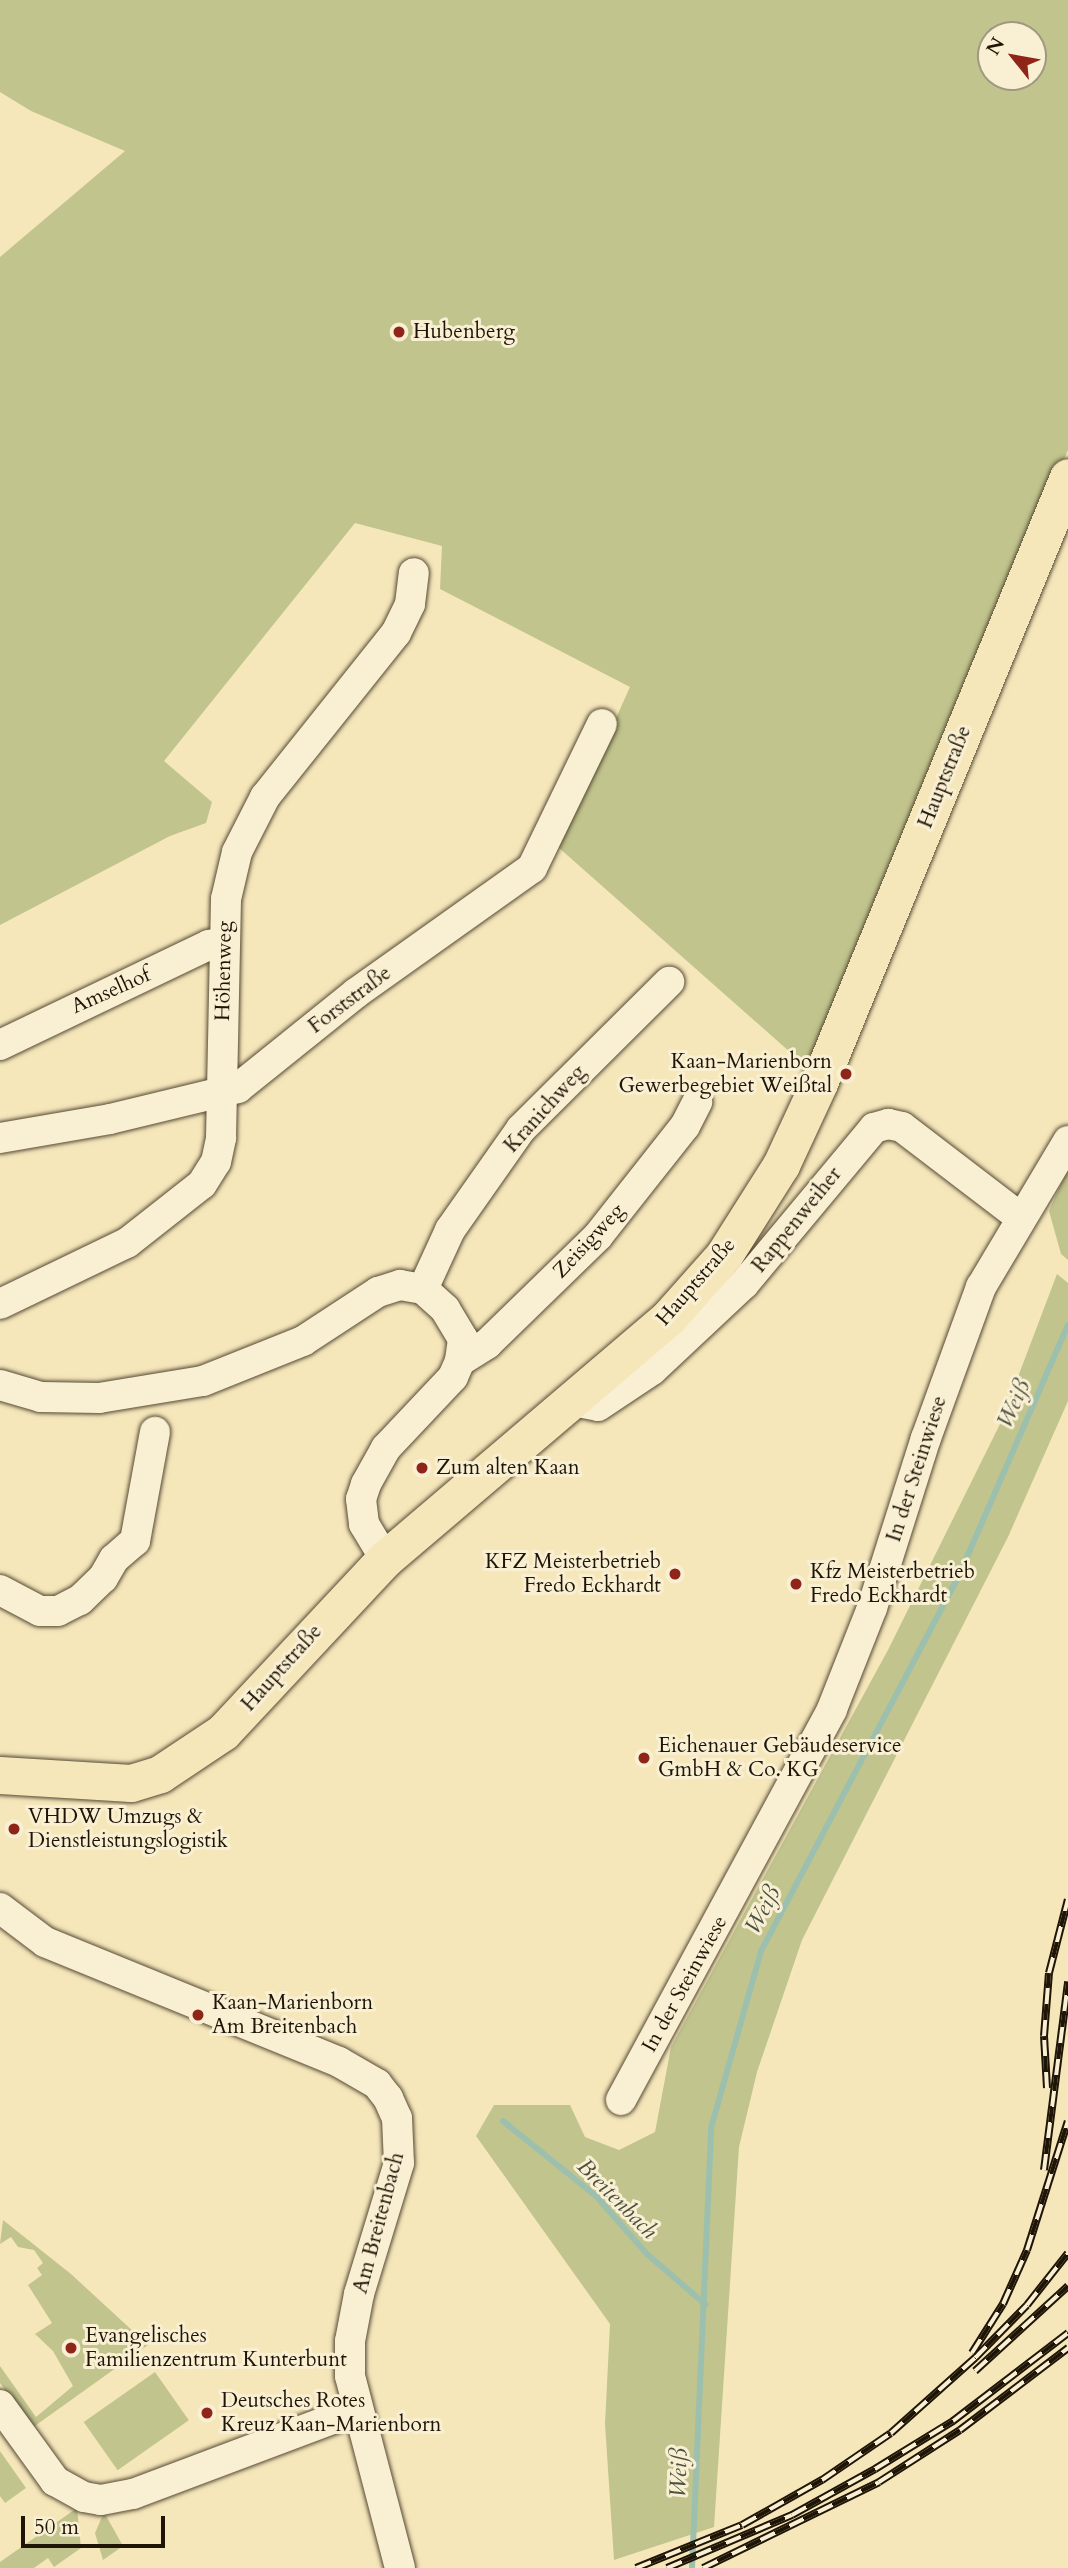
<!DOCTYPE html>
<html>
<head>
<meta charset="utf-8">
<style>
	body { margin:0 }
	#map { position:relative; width:1068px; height:2568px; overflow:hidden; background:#f6e7bb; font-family:Cardo,serif }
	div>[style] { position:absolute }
	.green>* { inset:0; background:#c1c48d; transform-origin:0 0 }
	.stream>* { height:6px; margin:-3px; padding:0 3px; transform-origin:3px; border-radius:3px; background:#9dc0ae }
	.roads { filter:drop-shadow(0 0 2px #554a34) drop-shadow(0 0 2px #554a34) }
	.minor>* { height:30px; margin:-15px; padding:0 15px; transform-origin:15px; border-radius:15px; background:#f9efd3 }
	.major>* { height:37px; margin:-18.5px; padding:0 18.5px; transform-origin:18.5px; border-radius:18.5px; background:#f6e7bb }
	.rail>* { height:8px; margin-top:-4px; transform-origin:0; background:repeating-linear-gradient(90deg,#f9efd3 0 16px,#1f1507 0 32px); box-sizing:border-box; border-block:2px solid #1f1507 }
	.dots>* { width:19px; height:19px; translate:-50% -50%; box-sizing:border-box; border:4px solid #f9efd3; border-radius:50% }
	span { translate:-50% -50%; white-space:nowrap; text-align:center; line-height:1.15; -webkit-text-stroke:6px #f9efd3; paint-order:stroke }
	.poi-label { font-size:21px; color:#1f1507 }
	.left { translate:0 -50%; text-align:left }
	.right { translate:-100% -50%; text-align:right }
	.street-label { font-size:21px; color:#1f1507 }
	.water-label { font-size:23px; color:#4b5141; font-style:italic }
	.north { position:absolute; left:977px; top:21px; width:70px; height:70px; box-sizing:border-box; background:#f9efd3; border:2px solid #a29881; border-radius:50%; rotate:301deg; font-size:19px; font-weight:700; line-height:28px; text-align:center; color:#1f1507 }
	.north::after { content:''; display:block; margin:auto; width:24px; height:32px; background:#8f2418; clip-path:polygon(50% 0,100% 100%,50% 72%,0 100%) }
	.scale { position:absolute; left:21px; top:2516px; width:144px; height:32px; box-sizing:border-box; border:4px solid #1f1507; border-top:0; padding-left:9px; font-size:21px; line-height:24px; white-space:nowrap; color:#1f1507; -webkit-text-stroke:5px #f9efd3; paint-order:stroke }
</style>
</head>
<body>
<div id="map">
	<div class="green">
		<div style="clip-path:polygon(evenodd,0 0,1068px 0,1068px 450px,808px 1068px,558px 847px,630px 687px,440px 589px,442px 546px,355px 523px,164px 761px,212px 802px,206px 823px,170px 836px,0 925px,0 257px,125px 151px,31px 111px,0 92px,0 0,991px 35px,1033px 35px,1033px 77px,991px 77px,991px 35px)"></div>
		<div style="clip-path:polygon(1068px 1168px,1068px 1260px,1061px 1254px,1049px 1211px)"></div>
		<div style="clip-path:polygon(1057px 1274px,1068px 1283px,1068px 1401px,1008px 1537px,802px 1940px,757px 2072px,739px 2147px,714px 2527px,614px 2560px,605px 2424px,610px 2324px,476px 2136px,494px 2105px,570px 2105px,585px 2137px,619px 2150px,655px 2132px,671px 2047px,888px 1650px,1000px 1424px)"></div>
		<div style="clip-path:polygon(3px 2220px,71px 2274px,148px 2345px,32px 2428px,0 2383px,0 2366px,36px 2417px,73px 2386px,53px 2351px,35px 2334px,52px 2323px,28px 2285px,42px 2275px,37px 2268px,43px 2263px,34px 2250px,18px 2247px,11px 2237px,0 2244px)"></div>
		<div style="left:155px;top:2372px;width:59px;height:87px;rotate:55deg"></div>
		<div style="clip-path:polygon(0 2451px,26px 2488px,5px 2503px,0 2496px)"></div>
		<div style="clip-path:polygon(77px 2508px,81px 2548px,54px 2567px,48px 2558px,34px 2568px,0 2568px,0 2562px)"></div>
		<div style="clip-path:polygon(104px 2512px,123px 2546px,103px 2560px,95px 2533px)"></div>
	</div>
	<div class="stream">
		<div style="left:503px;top:2121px;width:119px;rotate:38.9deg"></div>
		<div style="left:596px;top:2196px;width:77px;rotate:48.7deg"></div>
		<div style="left:647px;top:2254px;width:77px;rotate:40.8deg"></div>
		<div style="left:692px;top:2568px;width:440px;rotate:-87.5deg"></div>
		<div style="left:711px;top:2128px;width:184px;rotate:-74.2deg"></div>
		<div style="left:761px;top:1951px;width:420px;rotate:-62.2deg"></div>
		<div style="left:957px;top:1580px;width:278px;rotate:-66.5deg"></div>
	</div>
	<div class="roads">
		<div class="minor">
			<div style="left:0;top:1045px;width:232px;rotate:-25.6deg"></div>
			<div style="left:209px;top:945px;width:16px;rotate:-7deg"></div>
			<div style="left:0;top:1138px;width:112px;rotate:-9.8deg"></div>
			<div style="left:110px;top:1119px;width:132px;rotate:-13.6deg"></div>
			<div style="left:238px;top:1088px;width:151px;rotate:-38.8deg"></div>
			<div style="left:356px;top:993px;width:216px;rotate:-35.4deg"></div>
			<div style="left:532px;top:868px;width:160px;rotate:-64.1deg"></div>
			<div style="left:423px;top:1289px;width:65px;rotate:-65.4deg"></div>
			<div style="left:450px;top:1230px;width:123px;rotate:-54.9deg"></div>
			<div style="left:521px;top:1129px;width:209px;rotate:-44.8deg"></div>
			<div style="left:0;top:1304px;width:141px;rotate:-25.7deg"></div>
			<div style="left:127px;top:1243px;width:95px;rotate:-38.2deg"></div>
			<div style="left:202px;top:1184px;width:26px;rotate:-58deg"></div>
			<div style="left:216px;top:1162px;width:25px;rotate:-78deg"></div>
			<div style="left:221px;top:1138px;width:239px;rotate:-88.8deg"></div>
			<div style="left:226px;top:899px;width:48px;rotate:-76.8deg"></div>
			<div style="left:237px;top:852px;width:62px;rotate:-63deg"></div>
			<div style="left:265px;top:797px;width:210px;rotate:-51.4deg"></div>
			<div style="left:396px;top:633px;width:32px;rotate:-64deg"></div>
			<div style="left:410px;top:604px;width:31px;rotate:-83deg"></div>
			<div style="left:460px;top:1361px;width:32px;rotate:-32deg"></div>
			<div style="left:487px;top:1344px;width:155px;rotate:-44.2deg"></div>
			<div style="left:598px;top:1236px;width:140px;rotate:-51.7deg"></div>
			<div style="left:685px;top:1126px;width:27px;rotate:-63deg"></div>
			<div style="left:0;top:1385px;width:43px;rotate:16.3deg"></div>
			<div style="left:41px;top:1397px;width:58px;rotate:1deg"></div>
			<div style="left:99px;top:1398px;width:105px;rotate:-9.3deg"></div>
			<div style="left:203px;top:1381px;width:108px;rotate:-21.8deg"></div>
			<div style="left:303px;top:1341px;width:90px;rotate:-33.2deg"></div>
			<div style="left:378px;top:1292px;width:23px;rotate:-18deg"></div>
			<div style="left:400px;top:1285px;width:23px;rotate:10deg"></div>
			<div style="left:423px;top:1289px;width:30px;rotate:42deg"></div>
			<div style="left:445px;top:1309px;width:35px;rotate:59deg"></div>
			<div style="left:463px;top:1339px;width:22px;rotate:98deg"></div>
			<div style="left:460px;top:1361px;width:17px;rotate:114deg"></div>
			<div style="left:453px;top:1377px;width:98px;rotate:133.3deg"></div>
			<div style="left:386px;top:1448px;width:41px;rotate:119.1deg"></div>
			<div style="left:366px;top:1484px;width:16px;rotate:108deg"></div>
			<div style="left:361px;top:1499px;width:25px;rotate:83deg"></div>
			<div style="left:364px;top:1524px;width:41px;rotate:59deg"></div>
			<div style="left:573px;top:1401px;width:25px;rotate:11deg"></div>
			<div style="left:598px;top:1406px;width:65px;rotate:-33.7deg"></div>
			<div style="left:652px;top:1370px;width:126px;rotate:-43.1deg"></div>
			<div style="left:744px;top:1284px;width:203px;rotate:-50.2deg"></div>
			<div style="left:874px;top:1128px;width:15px;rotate:-16deg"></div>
			<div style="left:888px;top:1124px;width:14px;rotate:12deg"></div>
			<div style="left:902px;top:1127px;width:150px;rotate:37.4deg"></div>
			<div style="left:0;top:1590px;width:45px;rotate:27.7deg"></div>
			<div style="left:40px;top:1611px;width:18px"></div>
			<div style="left:58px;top:1611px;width:25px;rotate:-27deg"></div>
			<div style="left:80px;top:1600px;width:32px;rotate:-44deg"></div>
			<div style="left:103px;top:1578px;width:22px;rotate:-60deg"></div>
			<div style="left:114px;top:1559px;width:28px;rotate:-41deg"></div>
			<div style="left:135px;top:1541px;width:111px;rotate:-79.6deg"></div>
			<div style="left:0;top:1908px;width:56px;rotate:37.1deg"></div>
			<div style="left:45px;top:1942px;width:318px;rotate:22.2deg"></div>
			<div style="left:339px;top:2062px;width:44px;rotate:30.1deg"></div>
			<div style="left:377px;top:2084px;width:18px;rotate:52deg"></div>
			<div style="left:388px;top:2098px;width:22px;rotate:66deg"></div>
			<div style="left:397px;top:2118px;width:45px;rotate:87.5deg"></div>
			<div style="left:399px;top:2163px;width:137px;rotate:107deg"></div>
			<div style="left:359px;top:2294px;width:48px;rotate:100.8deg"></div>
			<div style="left:350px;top:2341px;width:35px;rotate:90deg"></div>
			<div style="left:350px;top:2376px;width:198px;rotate:75.4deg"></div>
			<div style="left:621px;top:2100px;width:444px;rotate:-61.6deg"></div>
			<div style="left:832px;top:1709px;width:109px;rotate:-68.4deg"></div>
			<div style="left:872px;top:1608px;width:178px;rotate:-72.4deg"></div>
			<div style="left:926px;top:1438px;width:161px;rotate:-70deg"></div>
			<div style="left:981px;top:1287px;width:170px;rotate:-59.2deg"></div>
			<div style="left:0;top:2405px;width:94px;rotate:54.1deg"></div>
			<div style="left:55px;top:2481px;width:33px;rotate:29deg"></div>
			<div style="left:84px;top:2497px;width:17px;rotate:10deg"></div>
			<div style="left:101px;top:2500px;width:33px;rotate:-11deg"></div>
			<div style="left:133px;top:2494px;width:238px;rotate:-20.6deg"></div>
		</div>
		<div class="major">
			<div style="left:0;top:1775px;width:131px;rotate:3.5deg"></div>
			<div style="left:131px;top:1783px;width:30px;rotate:-17deg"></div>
			<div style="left:160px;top:1774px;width:76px;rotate:-33.7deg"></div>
			<div style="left:223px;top:1732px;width:237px;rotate:-46.9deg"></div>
			<div style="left:385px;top:1559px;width:373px;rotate:-40.4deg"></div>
			<div style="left:669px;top:1317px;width:83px;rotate:-48.4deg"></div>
			<div style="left:724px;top:1255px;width:107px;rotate:-57.7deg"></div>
			<div style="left:781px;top:1165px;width:90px;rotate:-65.1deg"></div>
			<div style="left:819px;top:1083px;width:655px;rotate:-67.66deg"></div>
		</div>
	</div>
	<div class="rail">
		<div style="left:1047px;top:2088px;width:52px;rotate:-93.3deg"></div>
		<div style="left:1044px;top:2036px;width:63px;rotate:-85.5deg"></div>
		<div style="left:1049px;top:1973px;width:76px;rotate:-75.6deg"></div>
		<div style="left:1044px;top:2170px;width:190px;rotate:-82.7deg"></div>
		<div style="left:972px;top:2353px;width:58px;rotate:-57.7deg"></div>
		<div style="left:1003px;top:2304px;width:59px;rotate:-66deg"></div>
		<div style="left:1027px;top:2250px;width:135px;rotate:-72.4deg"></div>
		<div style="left:975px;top:2371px;width:126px;rotate:-42.4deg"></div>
		<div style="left:636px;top:2568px;width:114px;rotate:-22.1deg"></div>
		<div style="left:742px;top:2525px;width:92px;rotate:-29.4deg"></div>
		<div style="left:822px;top:2480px;width:83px;rotate:-34.3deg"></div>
		<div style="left:891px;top:2433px;width:113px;rotate:-41.8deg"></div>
		<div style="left:975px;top:2358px;width:74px;rotate:-45.5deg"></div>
		<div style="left:1027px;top:2305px;width:66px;rotate:-51.7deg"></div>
		<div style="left:667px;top:2568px;width:136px;rotate:-23deg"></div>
		<div style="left:792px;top:2515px;width:95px;rotate:-29deg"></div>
		<div style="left:875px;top:2469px;width:92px;rotate:-31.6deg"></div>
		<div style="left:953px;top:2421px;width:145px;rotate:-37.4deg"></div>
		<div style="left:703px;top:2568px;width:196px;rotate:-26deg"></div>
		<div style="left:879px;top:2482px;width:96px;rotate:-32.7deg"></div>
		<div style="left:960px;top:2430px;width:136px;rotate:-37.2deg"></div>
	</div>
	<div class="dots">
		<div style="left:399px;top:332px;background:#8f2418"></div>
		<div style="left:846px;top:1074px;background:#8f2418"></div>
		<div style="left:422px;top:1468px;background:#8f2418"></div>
		<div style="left:675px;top:1574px;background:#8f2418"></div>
		<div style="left:796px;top:1584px;background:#8f2418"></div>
		<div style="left:644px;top:1758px;background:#8f2418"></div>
		<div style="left:14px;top:1829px;background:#8f2418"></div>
		<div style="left:198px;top:2015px;background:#8f2418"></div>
		<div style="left:71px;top:2348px;background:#8f2418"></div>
		<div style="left:207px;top:2413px;background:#8f2418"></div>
	</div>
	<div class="poi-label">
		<span class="left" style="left:413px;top:332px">Hubenberg</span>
		<span class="right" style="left:832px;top:1074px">Kaan-Marienborn<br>Gewerbegebiet Weißtal</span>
		<span class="left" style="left:436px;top:1468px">Zum alten Kaan</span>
		<span class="right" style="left:661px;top:1574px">KFZ Meisterbetrieb<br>Fredo Eckhardt</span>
		<span class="left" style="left:810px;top:1584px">Kfz Meisterbetrieb<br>Fredo Eckhardt</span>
		<span class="left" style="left:658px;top:1758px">Eichenauer Gebäudeservice<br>GmbH &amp; Co. KG</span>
		<span class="left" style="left:28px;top:1829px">VHDW Umzugs &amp;<br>Dienstleistungslogistik</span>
		<span class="left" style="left:212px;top:2015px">Kaan-Marienborn<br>Am Breitenbach</span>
		<span class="left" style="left:85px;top:2348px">Evangelisches<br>Familienzentrum Kunterbunt</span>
		<span class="left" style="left:221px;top:2413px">Deutsches Rotes<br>Kreuz Kaan-Marienborn</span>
	</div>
	<div class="street-label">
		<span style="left:945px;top:777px;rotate:-68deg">Hauptstraße</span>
		<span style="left:224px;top:971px;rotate:-89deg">Höhenweg</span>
		<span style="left:111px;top:991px;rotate:-24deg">Amselhof</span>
		<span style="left:350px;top:1000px;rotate:-37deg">Forststraße</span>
		<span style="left:545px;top:1109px;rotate:-48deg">Kranichweg</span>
		<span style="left:797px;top:1220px;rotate:-51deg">Rappenweiher</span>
		<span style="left:589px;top:1241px;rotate:-47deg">Zeisigweg</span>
		<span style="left:696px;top:1282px;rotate:-49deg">Hauptstraße</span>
		<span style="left:917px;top:1469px;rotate:-72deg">In der Steinwiese</span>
		<span style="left:282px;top:1668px;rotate:-48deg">Hauptstraße</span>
		<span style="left:685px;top:1984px;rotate:-61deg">In der Steinwiese</span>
		<span style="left:379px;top:2223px;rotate:-75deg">Am Breitenbach</span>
	</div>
	<div class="water-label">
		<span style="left:1014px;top:1404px;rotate:-66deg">Weiß</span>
		<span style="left:763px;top:1910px;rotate:-62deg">Weiß</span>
		<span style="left:617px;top:2199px;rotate:45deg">Breitenbach</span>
		<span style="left:679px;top:2473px;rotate:-88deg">Weiß</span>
	</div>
	<div class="north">N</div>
	<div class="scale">50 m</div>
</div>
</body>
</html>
